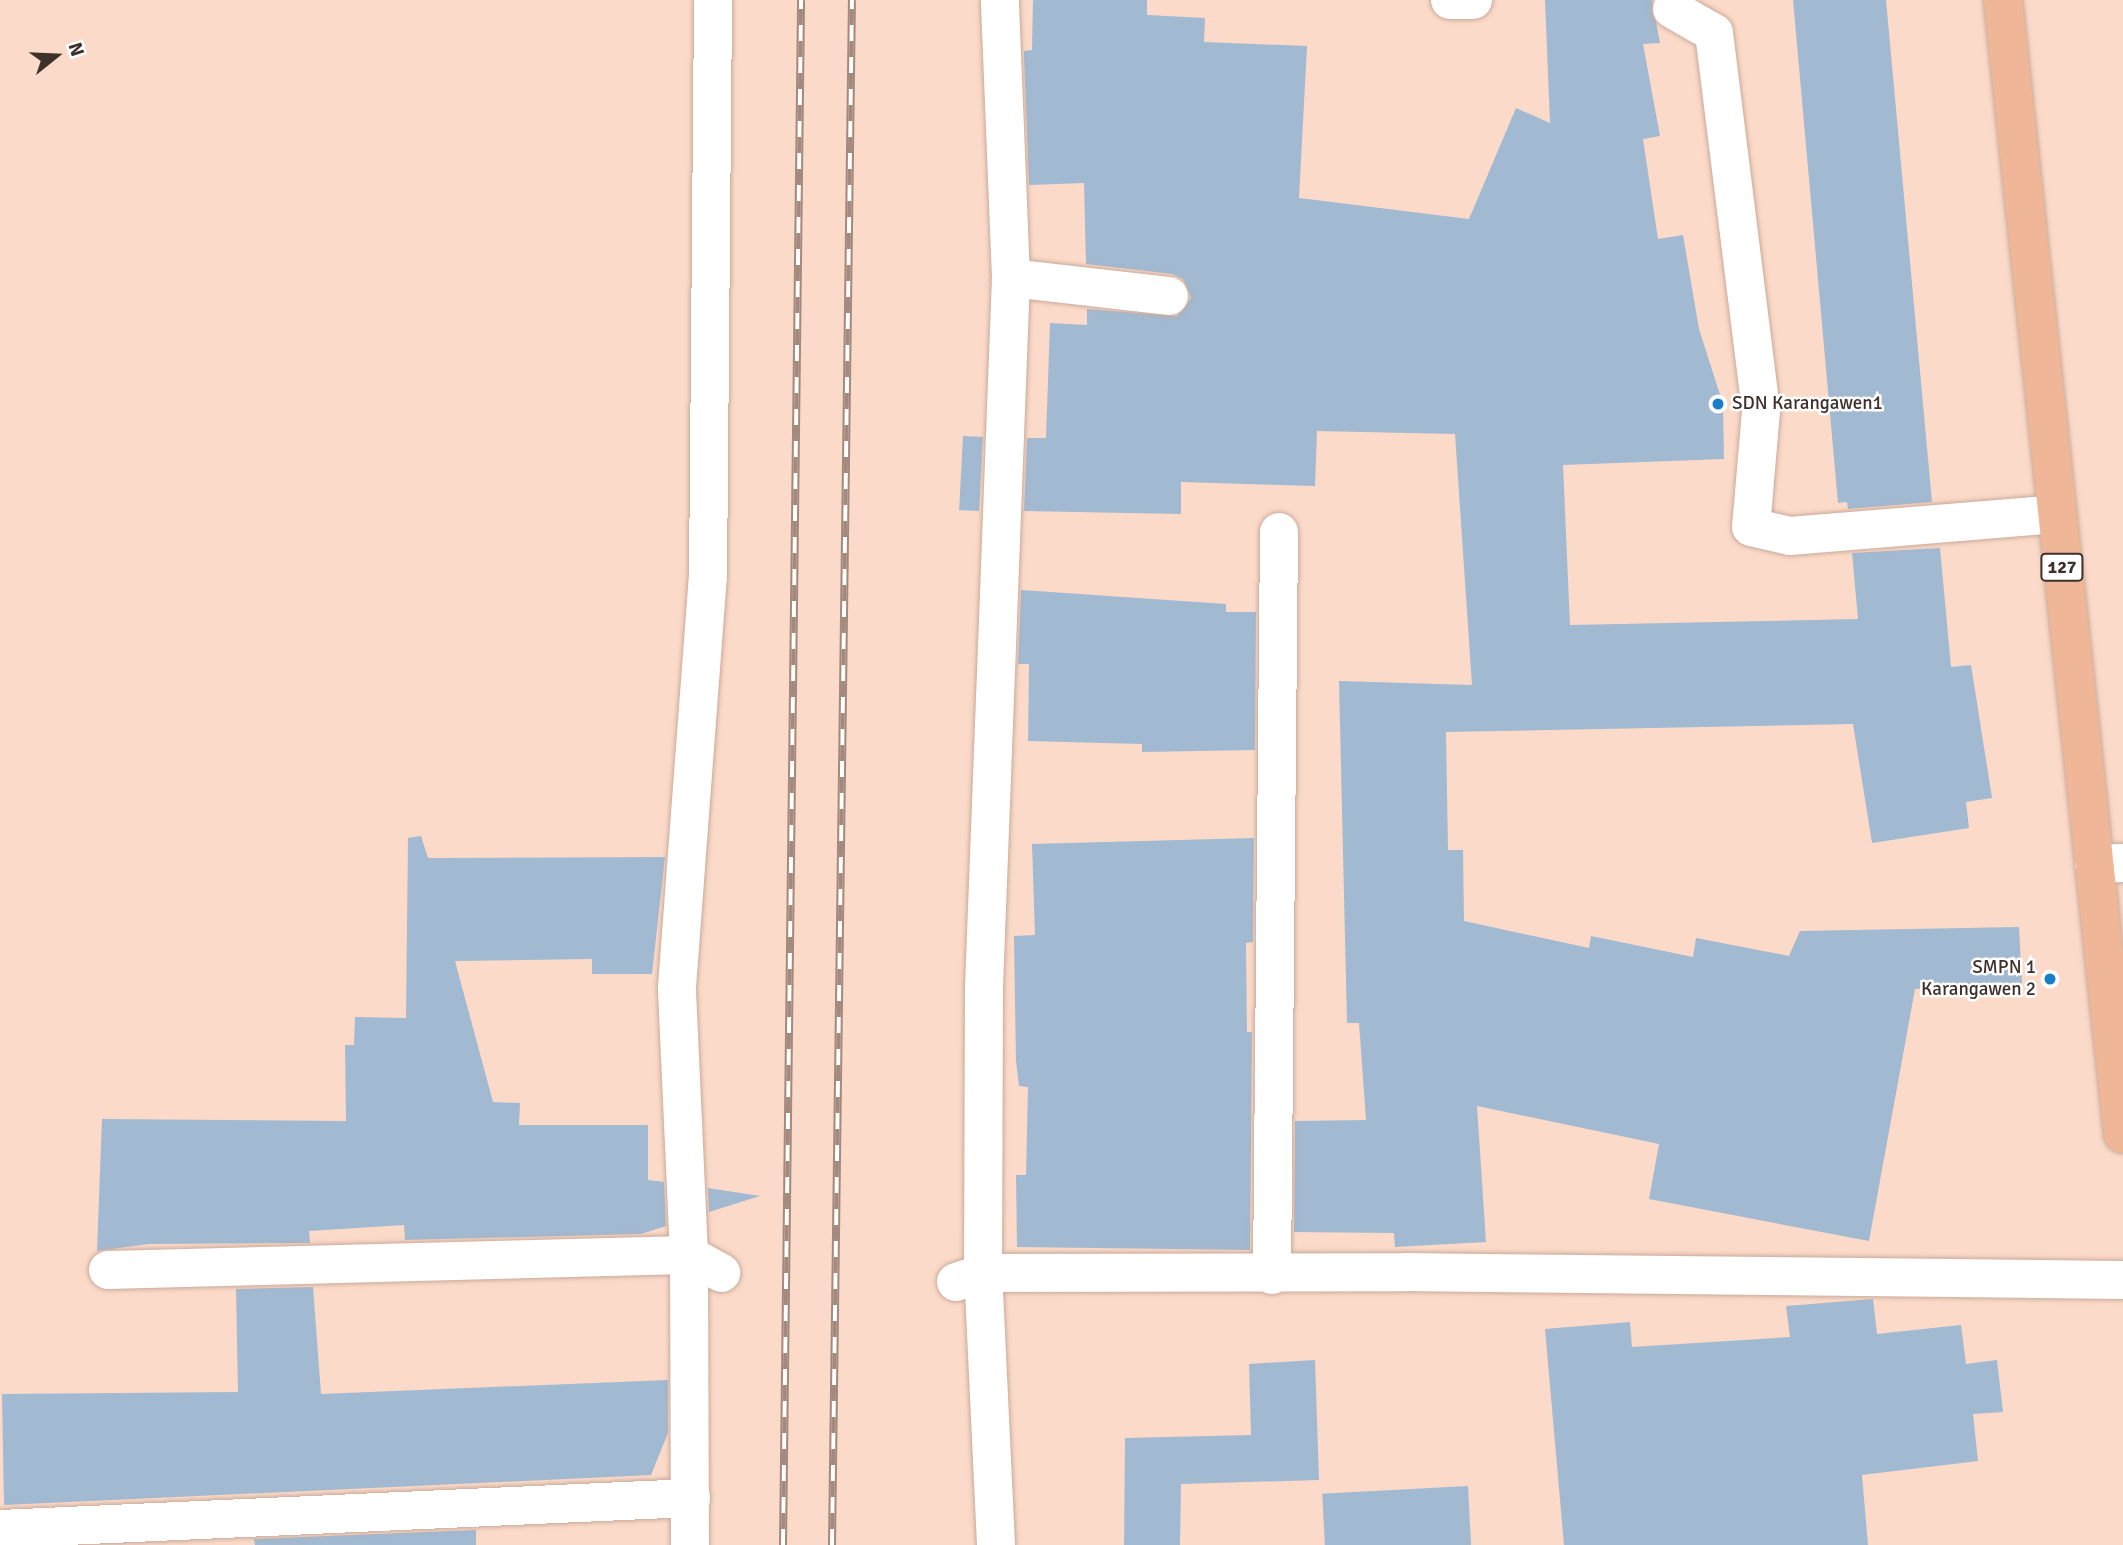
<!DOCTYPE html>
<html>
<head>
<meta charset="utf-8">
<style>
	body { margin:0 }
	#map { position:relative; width:2123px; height:1545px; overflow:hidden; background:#fbdac9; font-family:Signika,sans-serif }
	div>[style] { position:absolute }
	.building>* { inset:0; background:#a1b9d1; transform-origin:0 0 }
	.roads { filter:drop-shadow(0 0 2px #caaa9a) drop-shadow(0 0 2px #caaa9a) }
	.minor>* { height:38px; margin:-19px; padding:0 19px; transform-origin:19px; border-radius:19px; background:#fff }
	.primary>* { height:38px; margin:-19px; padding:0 19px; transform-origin:19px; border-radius:19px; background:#efb798 }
	.rail>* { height:8px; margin-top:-4px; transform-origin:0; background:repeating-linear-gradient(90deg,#fff 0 16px,#a28b7e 0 32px); box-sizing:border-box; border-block:2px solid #a28b7e }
	.dots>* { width:19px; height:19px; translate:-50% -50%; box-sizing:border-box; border:4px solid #fff; border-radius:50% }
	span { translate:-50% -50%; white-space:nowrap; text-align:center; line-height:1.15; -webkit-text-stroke:5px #fff; paint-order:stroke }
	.shield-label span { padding:2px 5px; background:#fff; border:2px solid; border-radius:5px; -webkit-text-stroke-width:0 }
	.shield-label { font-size:18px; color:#3e312a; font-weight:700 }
	.poi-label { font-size:19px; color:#3e312a }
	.left { translate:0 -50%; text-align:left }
	.right { translate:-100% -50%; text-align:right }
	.north { position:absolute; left:21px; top:21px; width:70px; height:70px; -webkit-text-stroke:5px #fff; paint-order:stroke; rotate:72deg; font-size:19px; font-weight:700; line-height:28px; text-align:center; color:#3e312a }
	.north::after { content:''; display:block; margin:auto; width:24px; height:32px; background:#3e312a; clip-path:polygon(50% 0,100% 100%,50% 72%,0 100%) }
</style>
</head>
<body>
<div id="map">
	<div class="building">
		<div style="clip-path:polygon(1033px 0,1147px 0,1147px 15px,1205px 18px,1204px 42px,1307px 46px,1299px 198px,1469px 219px,1516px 108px,1550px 123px,1545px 0,1652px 0,1660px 43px,1643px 44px,1660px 136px,1643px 139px,1658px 239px,1683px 235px,1699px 329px,1723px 404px,1724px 459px,1563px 465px,1570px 625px,1858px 619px,1852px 553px,1940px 548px,1951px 667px,1971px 665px,1992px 798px,1966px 802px,1969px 828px,1872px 843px,1853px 724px,1446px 732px,1448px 850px,1463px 850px,1464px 921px,1589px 948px,1591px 936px,1693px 957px,1696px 938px,1789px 956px,1800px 931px,2019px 927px,2022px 983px,1915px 989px,1869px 1241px,1649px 1199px,1659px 1144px,1477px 1106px,1486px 1242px,1395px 1247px,1394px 1233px,1294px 1232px,1295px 1121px,1366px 1120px,1359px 1023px,1347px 1023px,1339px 681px,1472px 685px,1455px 434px,1317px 431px,1315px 486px,1181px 482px,1181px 514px,1024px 511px,1027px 438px,1046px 438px,1050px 323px,1087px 325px,1087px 309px,1177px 316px,1191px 298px,1183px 279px,1172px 274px,1086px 264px,1084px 183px,1029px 185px,1024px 58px,1024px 51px,1032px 50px)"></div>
		<div style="clip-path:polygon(1793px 0,1886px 0,1932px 502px,1848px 509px,1847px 502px,1838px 503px)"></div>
		<div style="left:963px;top:436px;width:20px;height:74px;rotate:3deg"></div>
		<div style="clip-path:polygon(1021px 590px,1226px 604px,1226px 612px,1256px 612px,1255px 750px,1142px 752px,1142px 744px,1028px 741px,1029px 664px,1018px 664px)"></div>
		<div style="clip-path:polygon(421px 836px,428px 858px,665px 857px,652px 974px,592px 974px,592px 959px,455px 961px,493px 1102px,520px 1103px,519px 1125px,648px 1125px,648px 1180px,664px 1182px,666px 1226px,641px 1234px,405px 1240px,404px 1225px,309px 1231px,310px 1243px,149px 1244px,97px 1251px,102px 1119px,346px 1121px,345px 1045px,354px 1045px,355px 1017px,406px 1018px,408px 838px)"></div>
		<div style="clip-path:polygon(1254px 838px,1253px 942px,1246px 943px,1247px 1032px,1252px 1032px,1250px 1250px,1017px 1247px,1016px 1175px,1026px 1175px,1028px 1087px,1019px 1086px,1016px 1061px,1014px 936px,1035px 935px,1032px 844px)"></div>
		<div style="clip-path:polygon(708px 1188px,760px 1196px,709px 1212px)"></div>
		<div style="clip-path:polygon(313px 1287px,321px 1394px,668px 1380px,668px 1433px,651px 1475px,4px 1505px,2px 1394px,238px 1392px,236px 1289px)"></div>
		<div style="clip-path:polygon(1873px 1299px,1877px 1334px,1961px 1325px,1966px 1364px,1997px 1360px,2003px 1412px,1973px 1414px,1978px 1461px,1862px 1475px,1868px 1545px,1564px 1545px,1545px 1329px,1630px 1322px,1632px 1347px,1790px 1337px,1786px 1306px)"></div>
		<div style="clip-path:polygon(1315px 1360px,1319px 1480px,1181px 1484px,1180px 1545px,1124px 1545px,1125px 1438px,1251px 1435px,1249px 1364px)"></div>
		<div style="left:1468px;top:1486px;width:59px;height:146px;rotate:87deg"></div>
		<div style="clip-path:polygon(476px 1530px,476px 1545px,255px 1545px,254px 1539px)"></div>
	</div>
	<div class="roads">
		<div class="minor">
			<div style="left:1450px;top:0;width:23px"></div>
			<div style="left:1672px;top:9px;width:48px;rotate:29.7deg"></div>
			<div style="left:1714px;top:33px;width:381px;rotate:82.9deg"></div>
			<div style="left:1761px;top:411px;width:116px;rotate:94.9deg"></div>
			<div style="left:1751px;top:527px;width:40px;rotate:13deg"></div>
			<div style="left:1790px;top:536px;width:267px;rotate:-4.7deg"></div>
			<div style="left:1011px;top:278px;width:159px;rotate:6.5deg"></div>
			<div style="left:2094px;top:864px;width:29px;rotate:-2deg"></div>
			<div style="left:108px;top:1270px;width:581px;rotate:-1.48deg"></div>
			<div style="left:689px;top:1255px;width:37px;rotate:29deg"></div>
			<div style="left:1272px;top:1275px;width:743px;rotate:-89.46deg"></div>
			<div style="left:956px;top:1282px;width:28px;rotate:-18deg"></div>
			<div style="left:983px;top:1273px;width:424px;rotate:-0.1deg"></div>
			<div style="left:1407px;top:1272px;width:716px;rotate:0.64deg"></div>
			<div style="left:0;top:1529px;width:692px;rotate:-2.57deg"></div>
			<div style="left:690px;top:1545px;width:290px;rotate:-90.2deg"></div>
			<div style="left:689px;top:1255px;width:268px;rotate:-92.6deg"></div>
			<div style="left:677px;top:987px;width:411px;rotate:-85.7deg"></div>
			<div style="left:708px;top:577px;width:577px;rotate:-89.5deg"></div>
			<div style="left:996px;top:1545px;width:272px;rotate:-92.7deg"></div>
			<div style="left:983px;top:1273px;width:286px;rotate:-89.8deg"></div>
			<div style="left:984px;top:987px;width:710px;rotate:-87.82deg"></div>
			<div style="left:1011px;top:278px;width:278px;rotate:-92.3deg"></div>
		</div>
		<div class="primary">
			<div style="left:2003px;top:0;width:1140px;rotate:83.96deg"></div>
		</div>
	</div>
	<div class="rail">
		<div style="left:783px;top:1545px;width:1545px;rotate:-89.33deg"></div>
		<div style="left:832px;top:1545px;width:1545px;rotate:-89.26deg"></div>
	</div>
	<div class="dots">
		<div style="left:1718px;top:404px;background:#197dc8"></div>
		<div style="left:2050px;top:979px;background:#197dc8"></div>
	</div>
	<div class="shield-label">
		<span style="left:2062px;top:567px">127</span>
	</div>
	<div class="poi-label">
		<span class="left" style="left:1732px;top:404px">SDN Karangawen1</span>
		<span class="right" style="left:2036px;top:979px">SMPN 1<br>Karangawen 2</span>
	</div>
	<div class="north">N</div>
</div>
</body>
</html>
